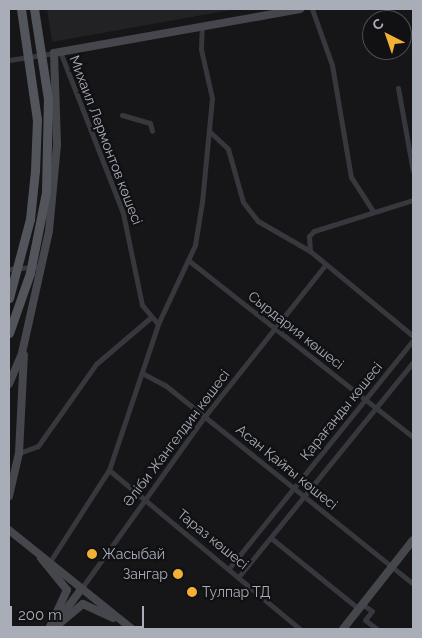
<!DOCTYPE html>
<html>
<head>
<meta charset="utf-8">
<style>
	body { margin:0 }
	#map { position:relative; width:422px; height:638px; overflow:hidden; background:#161618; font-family:Raleway,sans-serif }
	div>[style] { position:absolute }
	.built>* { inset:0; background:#222225 }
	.street>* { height:5px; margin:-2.5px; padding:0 2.5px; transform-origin:2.5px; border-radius:2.5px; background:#37383d }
	.secondary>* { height:8px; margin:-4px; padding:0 4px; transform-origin:4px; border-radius:4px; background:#45474d }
	.primary-bridge>* { height:9px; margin:-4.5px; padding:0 4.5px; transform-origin:4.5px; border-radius:4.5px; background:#53555c }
	.dots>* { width:14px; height:14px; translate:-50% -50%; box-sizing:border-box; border:2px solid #111113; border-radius:50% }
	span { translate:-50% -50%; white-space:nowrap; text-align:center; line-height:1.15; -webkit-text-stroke:4.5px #111113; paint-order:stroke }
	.street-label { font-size:14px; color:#a8adb8 }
	.poi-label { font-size:14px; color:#a8adb8 }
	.left { translate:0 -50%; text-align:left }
	.right { translate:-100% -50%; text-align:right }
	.frame { position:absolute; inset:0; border:10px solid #a8adb8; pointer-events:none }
	.north { position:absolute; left:362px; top:10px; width:50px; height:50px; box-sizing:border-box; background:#111113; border:1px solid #4d4f55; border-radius:50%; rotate:319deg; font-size:14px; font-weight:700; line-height:20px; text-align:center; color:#a8adb8 }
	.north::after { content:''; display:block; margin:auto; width:18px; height:22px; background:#f2b134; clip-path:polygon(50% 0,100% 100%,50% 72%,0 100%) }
	.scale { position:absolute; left:10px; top:606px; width:134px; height:22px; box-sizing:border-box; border:2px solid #a8adb8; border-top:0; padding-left:6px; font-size:15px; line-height:18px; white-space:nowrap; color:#a8adb8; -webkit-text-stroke:4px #111113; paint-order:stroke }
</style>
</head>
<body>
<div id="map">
	<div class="built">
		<div style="clip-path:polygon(47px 9px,236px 9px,52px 42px)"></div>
	</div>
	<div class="street">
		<div style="left:312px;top:9px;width:59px;rotate:70.3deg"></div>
		<div style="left:332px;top:65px;width:114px;rotate:80.4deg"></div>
		<div style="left:351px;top:177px;width:40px;rotate:57.1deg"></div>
		<div style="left:9px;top:60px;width:46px;rotate:-8.8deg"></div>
		<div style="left:398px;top:88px;width:84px;rotate:79.8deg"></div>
		<div style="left:122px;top:115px;width:29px;rotate:16deg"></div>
		<div style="left:150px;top:123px;width:8px;rotate:76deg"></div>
		<div style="left:209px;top:131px;width:26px;rotate:43deg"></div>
		<div style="left:228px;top:149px;width:55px;rotate:74.2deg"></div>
		<div style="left:243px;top:202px;width:24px;rotate:52deg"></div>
		<div style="left:258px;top:221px;width:60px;rotate:30deg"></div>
		<div style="left:310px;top:251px;width:134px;rotate:39.5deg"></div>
		<div style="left:310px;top:251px;width:15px;rotate:-94deg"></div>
		<div style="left:309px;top:236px;width:7px;rotate:-45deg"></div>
		<div style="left:314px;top:231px;width:104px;rotate:-17.4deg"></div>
		<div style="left:188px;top:260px;width:286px;rotate:38.2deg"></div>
		<div style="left:9px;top:269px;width:32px;rotate:-5deg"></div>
		<div style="left:158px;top:324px;width:87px;rotate:-64.9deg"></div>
		<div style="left:195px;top:245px;width:44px;rotate:-80.8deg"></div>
		<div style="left:202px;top:202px;width:104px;rotate:-84.5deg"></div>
		<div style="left:212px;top:98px;width:50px;rotate:-102.7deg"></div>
		<div style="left:201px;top:49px;width:23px;rotate:-88deg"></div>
		<div style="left:142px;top:373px;width:26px;rotate:28deg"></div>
		<div style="left:165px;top:385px;width:318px;rotate:38.7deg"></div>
		<div style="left:19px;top:453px;width:20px;rotate:-20deg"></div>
		<div style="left:38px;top:446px;width:100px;rotate:-54.7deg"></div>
		<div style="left:96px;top:364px;width:71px;rotate:-40.4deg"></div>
		<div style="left:109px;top:470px;width:249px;rotate:39.8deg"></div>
		<div style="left:271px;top:538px;width:113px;rotate:38.9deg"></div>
		<div style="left:49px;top:563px;width:111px;rotate:-57.2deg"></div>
		<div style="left:109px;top:470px;width:154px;rotate:-71.4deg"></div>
		<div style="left:158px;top:324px;width:25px;rotate:-130deg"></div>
		<div style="left:142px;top:305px;width:94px;rotate:-101.7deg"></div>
		<div style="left:123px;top:213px;width:174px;rotate:-111.3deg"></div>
		<div style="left:230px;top:567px;width:292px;rotate:-51.1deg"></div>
		<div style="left:240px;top:575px;width:274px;rotate:-50.9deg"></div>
		<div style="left:81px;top:589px;width:213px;rotate:-54.4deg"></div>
		<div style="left:205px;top:416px;width:193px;rotate:-51.5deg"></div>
		<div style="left:366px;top:607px;width:7px;rotate:34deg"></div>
		<div style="left:372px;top:611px;width:11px;rotate:128deg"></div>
		<div style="left:365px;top:620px;width:15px;rotate:37deg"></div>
	</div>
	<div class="secondary">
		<div style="left:9px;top:384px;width:34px;rotate:-67deg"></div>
		<div style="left:22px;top:353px;width:125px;rotate:-77.5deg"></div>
		<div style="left:49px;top:231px;width:87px;rotate:-84.7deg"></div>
		<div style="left:57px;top:144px;width:91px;rotate:-91.9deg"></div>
		<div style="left:54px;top:53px;width:250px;rotate:-10.1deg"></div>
		<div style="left:9px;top:496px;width:44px;rotate:-76.9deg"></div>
		<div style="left:19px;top:453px;width:98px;rotate:-87.1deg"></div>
		<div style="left:9px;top:530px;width:158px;rotate:38.8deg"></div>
		<div style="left:41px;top:558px;width:41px;rotate:50.9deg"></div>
		<div style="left:67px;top:590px;width:43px;rotate:114.8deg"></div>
		<div style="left:58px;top:620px;width:39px;rotate:-53deg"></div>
		<div style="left:53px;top:629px;width:39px;rotate:-40deg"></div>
		<div style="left:83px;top:604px;width:33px;rotate:25deg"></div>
		<div style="left:343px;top:629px;width:113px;rotate:-51.8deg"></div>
	</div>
	<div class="primary-bridge">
		<div style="left:9px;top:298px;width:82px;rotate:-75.1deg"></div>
		<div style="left:30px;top:219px;width:48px;rotate:-84.1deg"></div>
		<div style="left:35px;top:171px;width:51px;rotate:-87.8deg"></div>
		<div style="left:37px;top:120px;width:112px;rotate:-98.2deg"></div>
		<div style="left:9px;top:333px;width:64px;rotate:-70.7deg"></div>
		<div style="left:30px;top:273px;width:83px;rotate:-78.8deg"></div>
		<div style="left:46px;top:192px;width:93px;rotate:-88.8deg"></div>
		<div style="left:48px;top:99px;width:91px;rotate:-98.8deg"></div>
	</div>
	<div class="dots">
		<div style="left:92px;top:554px;background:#f2b134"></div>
		<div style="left:178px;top:574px;background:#f2b134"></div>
		<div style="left:192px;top:592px;background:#f2b134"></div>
	</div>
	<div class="street-label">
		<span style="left:106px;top:140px;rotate:69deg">Михаил Лермонтов көшесі</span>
		<span style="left:296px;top:330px;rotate:38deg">Сырдария көшесі</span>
		<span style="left:341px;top:411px;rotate:-51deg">Қарағанды көшесі</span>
		<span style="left:176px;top:438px;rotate:-53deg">Әліби Жангелдин көшесі</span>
		<span style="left:287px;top:467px;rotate:39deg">Асан Қайғы көшесі</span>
		<span style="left:213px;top:539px;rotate:39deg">Тараз көшесі</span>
	</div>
	<div class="poi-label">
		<span class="left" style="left:102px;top:554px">Жасыбай</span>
		<span class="right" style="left:168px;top:574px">Зангар</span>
		<span class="left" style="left:202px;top:592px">Тулпар ТД</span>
	</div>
	<div class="frame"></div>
	<div class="north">С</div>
	<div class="scale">200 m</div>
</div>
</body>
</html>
